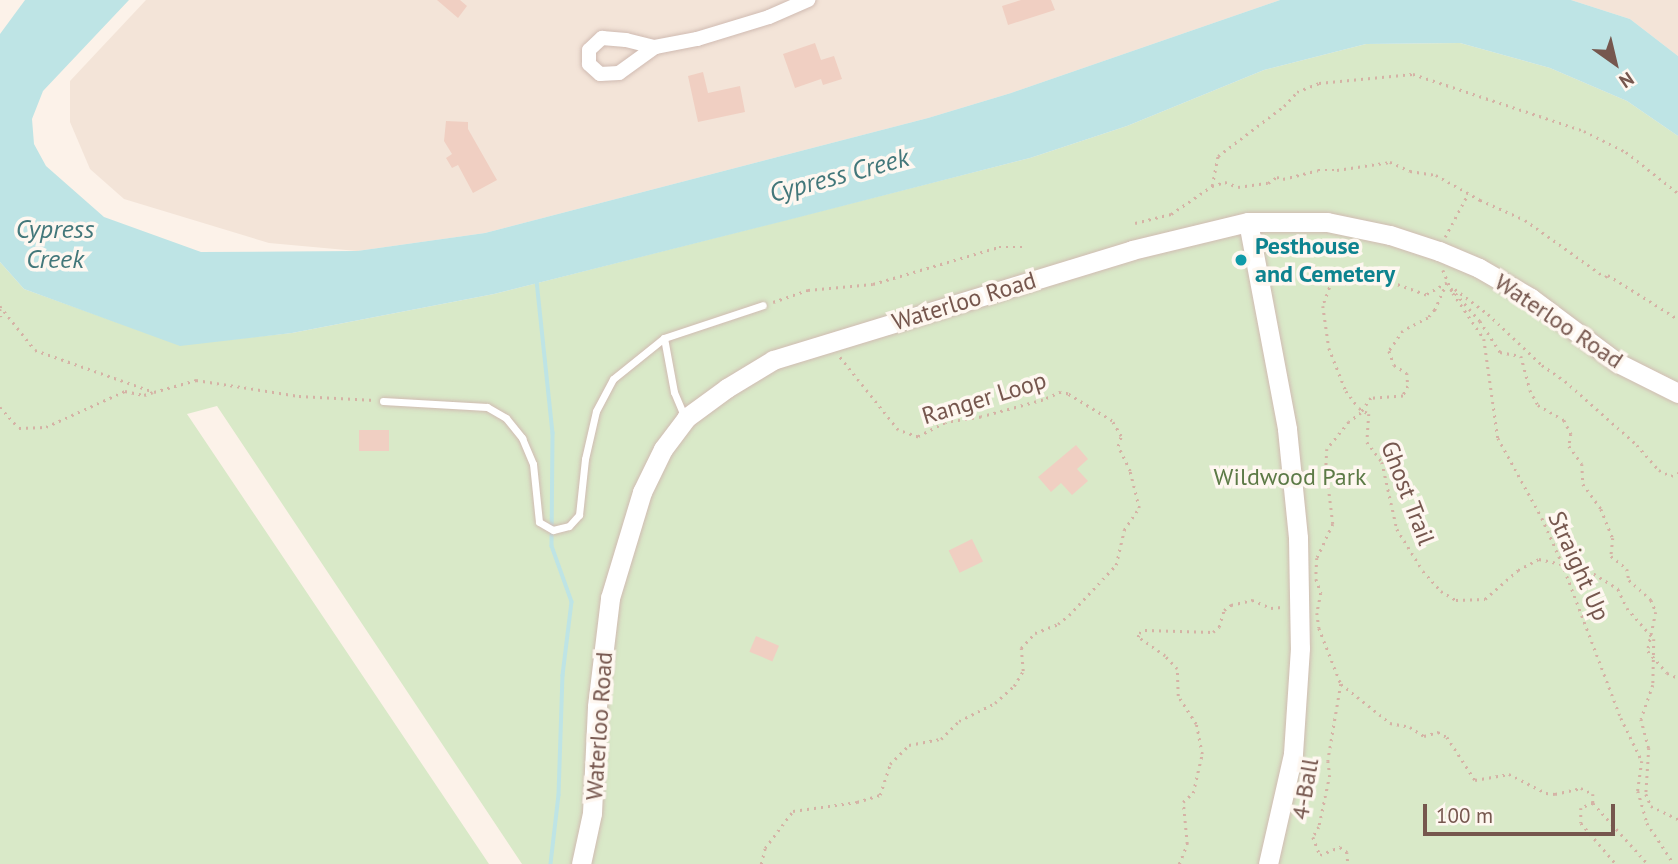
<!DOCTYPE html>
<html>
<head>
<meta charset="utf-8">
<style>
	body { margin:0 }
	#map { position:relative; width:1678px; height:864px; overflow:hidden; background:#fcf2e9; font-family:"PT Sans",sans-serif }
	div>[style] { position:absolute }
	.residential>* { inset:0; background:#f3e4d8 }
	.green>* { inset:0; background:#d9e9c8 }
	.water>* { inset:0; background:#bee4e5 }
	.stream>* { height:3.5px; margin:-1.75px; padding:0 1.75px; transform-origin:1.75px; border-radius:1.75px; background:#bee4e5 }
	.building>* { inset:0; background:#f0cfc2; transform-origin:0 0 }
	.path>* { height:2.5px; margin-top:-1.25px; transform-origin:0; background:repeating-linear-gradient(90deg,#d5b2a5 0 2px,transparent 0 7px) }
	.roads { filter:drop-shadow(0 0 2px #d0bbb2) drop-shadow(0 0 2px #d0bbb2) }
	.lane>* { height:7px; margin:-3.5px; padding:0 3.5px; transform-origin:3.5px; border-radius:3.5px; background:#fff }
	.street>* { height:14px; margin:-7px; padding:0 7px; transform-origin:7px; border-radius:7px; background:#fff }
	.secondary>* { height:19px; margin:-9.5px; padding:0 9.5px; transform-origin:9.5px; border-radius:9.5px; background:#fff }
	.dots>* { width:19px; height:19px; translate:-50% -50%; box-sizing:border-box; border:4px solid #fef7f0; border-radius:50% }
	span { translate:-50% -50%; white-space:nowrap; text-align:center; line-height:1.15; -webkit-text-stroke:7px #fef7f0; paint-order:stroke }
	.culture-label { font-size:24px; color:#0d838f; font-weight:700 }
	.left { translate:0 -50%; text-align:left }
	.street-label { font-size:24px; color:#76574e }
	.park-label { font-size:24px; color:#5c7a46 }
	.water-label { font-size:26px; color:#42777a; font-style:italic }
	.north { position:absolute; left:1580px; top:28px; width:70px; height:70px; -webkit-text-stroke:5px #fef7f0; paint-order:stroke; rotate:146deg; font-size:19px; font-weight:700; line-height:28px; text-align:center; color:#76574e }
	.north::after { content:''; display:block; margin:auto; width:24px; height:32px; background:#76574e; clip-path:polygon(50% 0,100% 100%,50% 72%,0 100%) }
	.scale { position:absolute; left:1423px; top:804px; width:192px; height:32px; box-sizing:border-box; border:4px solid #76574e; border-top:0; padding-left:9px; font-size:21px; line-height:24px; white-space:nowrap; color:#76574e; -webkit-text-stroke:5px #fef7f0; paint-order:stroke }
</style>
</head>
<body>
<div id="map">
	<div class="residential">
		<div style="clip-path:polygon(146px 0,1280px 0,1011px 93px,928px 118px,485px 233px,357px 251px,269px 243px,124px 199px,90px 169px,70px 122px,70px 81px)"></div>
		<div style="clip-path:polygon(1571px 0,1678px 0,1678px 56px,1630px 19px)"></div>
	</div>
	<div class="green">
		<div style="clip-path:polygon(1460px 43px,1550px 68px,1627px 101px,1678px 136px,1678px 864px,522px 864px,217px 406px,187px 414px,489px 864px,0 864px,0 262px,24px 289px,180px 345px,292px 333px,494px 294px,1030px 158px,1127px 126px,1264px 70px,1366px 44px)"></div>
	</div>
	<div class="water">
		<div style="clip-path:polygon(25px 0,129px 0,43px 91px,32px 119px,34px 144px,46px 166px,104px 217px,201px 252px,357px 251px,485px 233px,928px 118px,1011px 93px,1280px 0,1571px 0,1630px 19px,1678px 56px,1678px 136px,1627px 101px,1550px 68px,1460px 43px,1366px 44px,1264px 70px,1127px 126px,1030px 158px,788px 220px,494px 294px,292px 333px,180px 346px,24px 289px,0 262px,0 34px)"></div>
	</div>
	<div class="stream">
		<div style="left:537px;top:281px;width:153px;rotate:84deg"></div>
		<div style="left:553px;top:433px;width:113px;rotate:90.5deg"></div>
		<div style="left:552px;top:546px;width:59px;rotate:70.3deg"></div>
		<div style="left:572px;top:602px;width:74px;rotate:97deg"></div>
		<div style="left:563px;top:675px;width:120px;rotate:91.9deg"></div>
		<div style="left:559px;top:795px;width:69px;rotate:96.6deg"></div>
	</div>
	<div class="building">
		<div style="clip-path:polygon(437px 0,460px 0,467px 6px,458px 18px)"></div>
		<div style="clip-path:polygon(1021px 0,1051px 0,1055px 10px,1008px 25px,1002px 6px)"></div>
		<div style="clip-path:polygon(815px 43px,821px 60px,834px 56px,842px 79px,823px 85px,821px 79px,795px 88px,783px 54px)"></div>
		<div style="clip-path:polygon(703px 72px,708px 93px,740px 86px,745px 112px,698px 122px,688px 76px)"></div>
		<div style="clip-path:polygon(446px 121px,468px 122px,468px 129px,497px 180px,473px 193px,458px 165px,452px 168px,446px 158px,452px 154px,444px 141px)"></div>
		<div style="left:359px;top:430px;width:30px;height:21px"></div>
		<div style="clip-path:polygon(1076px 445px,1088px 459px,1077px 469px,1088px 481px,1072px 495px,1061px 483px,1051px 492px,1038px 477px)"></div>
		<div style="left:972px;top:539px;width:25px;height:26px;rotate:64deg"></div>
		<div style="left:756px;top:636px;width:25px;height:17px;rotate:23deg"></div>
	</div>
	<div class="path">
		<div style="left:1212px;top:186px;width:31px;rotate:-79deg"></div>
		<div style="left:1218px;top:156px;width:83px;rotate:-37.1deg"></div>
		<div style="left:1284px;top:106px;width:19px;rotate:-47deg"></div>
		<div style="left:1297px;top:92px;width:24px;rotate:-22deg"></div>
		<div style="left:1319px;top:83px;width:94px;rotate:-5.5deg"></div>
		<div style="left:1413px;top:74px;width:180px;rotate:18.4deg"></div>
		<div style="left:1584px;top:131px;width:47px;rotate:26.6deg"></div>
		<div style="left:1626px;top:152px;width:66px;rotate:38.3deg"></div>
		<div style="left:1135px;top:223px;width:37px;rotate:-14deg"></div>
		<div style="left:1171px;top:214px;width:50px;rotate:-34.3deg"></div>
		<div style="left:1212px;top:186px;width:14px;rotate:-17deg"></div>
		<div style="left:1225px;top:182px;width:14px;rotate:21deg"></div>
		<div style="left:1238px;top:187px;width:30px;rotate:-8deg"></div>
		<div style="left:1268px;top:183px;width:11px;rotate:-34deg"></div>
		<div style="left:1277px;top:177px;width:6px;rotate:18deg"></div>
		<div style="left:1283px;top:179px;width:36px;rotate:-14deg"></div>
		<div style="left:1318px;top:170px;width:19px"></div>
		<div style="left:1337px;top:170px;width:54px;rotate:-8.6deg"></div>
		<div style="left:1390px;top:162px;width:22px;rotate:24deg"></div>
		<div style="left:1410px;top:171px;width:26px;rotate:9deg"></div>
		<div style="left:1436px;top:175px;width:51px;rotate:29.6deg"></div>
		<div style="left:1480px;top:200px;width:49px;rotate:24deg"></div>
		<div style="left:1525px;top:220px;width:98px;rotate:35.5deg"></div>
		<div style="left:1605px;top:277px;width:4px;rotate:-34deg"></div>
		<div style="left:1608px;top:275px;width:83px;rotate:32.2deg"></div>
		<div style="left:1445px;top:237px;width:49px;rotate:-61.9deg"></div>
		<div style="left:1443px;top:270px;width:25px;rotate:67deg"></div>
		<div style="left:1453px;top:293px;width:55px;rotate:56deg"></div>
		<div style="left:1484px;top:339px;width:100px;rotate:82deg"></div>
		<div style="left:1498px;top:438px;width:91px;rotate:61.2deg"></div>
		<div style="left:1542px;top:518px;width:49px;rotate:66deg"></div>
		<div style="left:1562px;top:563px;width:166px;rotate:69.2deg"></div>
		<div style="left:1621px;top:718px;width:48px;rotate:64deg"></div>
		<div style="left:1642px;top:761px;width:30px;rotate:98deg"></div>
		<div style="left:1638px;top:791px;width:33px;rotate:74deg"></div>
		<div style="left:1647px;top:823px;width:49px;rotate:56.6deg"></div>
		<div style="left:1447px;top:283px;width:24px;rotate:150deg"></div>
		<div style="left:1426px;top:295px;width:50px;rotate:-160.1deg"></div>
		<div style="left:1379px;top:278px;width:20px;rotate:-171deg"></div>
		<div style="left:1359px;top:275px;width:19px;rotate:171deg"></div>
		<div style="left:1340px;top:278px;width:9px;rotate:159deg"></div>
		<div style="left:1332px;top:281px;width:27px;rotate:110deg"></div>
		<div style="left:1323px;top:306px;width:42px;rotate:81.9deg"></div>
		<div style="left:1329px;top:348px;width:46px;rotate:68.4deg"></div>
		<div style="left:1346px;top:391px;width:21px;rotate:53deg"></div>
		<div style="left:1359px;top:408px;width:12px;rotate:31deg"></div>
		<div style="left:1369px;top:414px;width:28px;rotate:94deg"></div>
		<div style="left:1367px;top:442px;width:25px;rotate:53deg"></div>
		<div style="left:1382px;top:462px;width:69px;rotate:77.4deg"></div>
		<div style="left:1397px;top:529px;width:49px;rotate:58.2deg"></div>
		<div style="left:1423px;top:571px;width:27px;rotate:48deg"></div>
		<div style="left:1441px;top:591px;width:17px;rotate:31deg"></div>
		<div style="left:1456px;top:600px;width:29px;rotate:-2deg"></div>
		<div style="left:1485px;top:599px;width:44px;rotate:-41.3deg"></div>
		<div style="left:1518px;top:570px;width:24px;rotate:-28deg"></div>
		<div style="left:1539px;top:559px;width:50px;rotate:12.7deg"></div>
		<div style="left:1588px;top:570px;width:36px;rotate:32deg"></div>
		<div style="left:1618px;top:589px;width:21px;rotate:65deg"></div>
		<div style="left:1627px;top:608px;width:41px;rotate:48.9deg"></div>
		<div style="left:1654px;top:639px;width:46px;rotate:91.2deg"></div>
		<div style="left:1653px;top:685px;width:36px;rotate:109deg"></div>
		<div style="left:1641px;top:719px;width:30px;rotate:75deg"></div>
		<div style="left:1649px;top:748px;width:46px;rotate:93.7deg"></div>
		<div style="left:1646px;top:794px;width:13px;rotate:67deg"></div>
		<div style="left:1651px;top:806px;width:30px;rotate:26deg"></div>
		<div style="left:1447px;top:283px;width:30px;rotate:114deg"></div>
		<div style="left:1435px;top:310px;width:11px;rotate:131deg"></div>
		<div style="left:1428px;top:318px;width:28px;rotate:153deg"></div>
		<div style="left:1403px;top:331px;width:24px;rotate:125deg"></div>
		<div style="left:1389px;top:351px;width:15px;rotate:70deg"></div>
		<div style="left:1394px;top:365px;width:15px;rotate:32deg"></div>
		<div style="left:1407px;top:373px;width:13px;rotate:86deg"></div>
		<div style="left:1408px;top:386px;width:11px;rotate:117deg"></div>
		<div style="left:1403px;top:396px;width:32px;rotate:176deg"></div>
		<div style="left:1371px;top:398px;width:18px;rotate:124deg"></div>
		<div style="left:1361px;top:413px;width:15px;rotate:143deg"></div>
		<div style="left:1349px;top:422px;width:35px;rotate:129deg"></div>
		<div style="left:1327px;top:449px;width:17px;rotate:93deg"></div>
		<div style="left:1326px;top:466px;width:58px;rotate:83.1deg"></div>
		<div style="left:1333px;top:524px;width:38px;rotate:115deg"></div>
		<div style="left:1317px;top:558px;width:21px;rotate:93deg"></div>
		<div style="left:1316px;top:579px;width:15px;rotate:70deg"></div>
		<div style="left:1321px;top:593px;width:20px;rotate:101deg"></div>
		<div style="left:1317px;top:613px;width:15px;rotate:82deg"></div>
		<div style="left:1319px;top:628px;width:60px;rotate:68.6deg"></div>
		<div style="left:1341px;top:684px;width:63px;rotate:38.5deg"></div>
		<div style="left:1390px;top:723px;width:20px;rotate:11deg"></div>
		<div style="left:1410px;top:727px;width:17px;rotate:33deg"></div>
		<div style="left:1424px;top:736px;width:15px;rotate:-16deg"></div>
		<div style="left:1438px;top:732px;width:10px;rotate:29deg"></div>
		<div style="left:1447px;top:737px;width:51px;rotate:56.9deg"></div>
		<div style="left:1475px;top:780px;width:35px;rotate:-10deg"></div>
		<div style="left:1509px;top:774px;width:42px;rotate:27.2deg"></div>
		<div style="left:1546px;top:793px;width:9px;rotate:6deg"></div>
		<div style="left:1555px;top:794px;width:27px;rotate:-13deg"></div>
		<div style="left:1581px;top:788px;width:13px;rotate:27deg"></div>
		<div style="left:1593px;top:794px;width:9px;rotate:90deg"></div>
		<div style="left:1593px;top:803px;width:13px;rotate:157deg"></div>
		<div style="left:1581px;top:808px;width:15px;rotate:90deg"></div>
		<div style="left:1581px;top:823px;width:54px;rotate:49.5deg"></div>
		<div style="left:1451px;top:288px;width:44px;rotate:48.7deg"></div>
		<div style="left:1480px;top:321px;width:37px;rotate:57deg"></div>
		<div style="left:1500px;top:352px;width:21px;rotate:11deg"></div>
		<div style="left:1521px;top:356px;width:35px;rotate:75deg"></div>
		<div style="left:1530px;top:390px;width:17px;rotate:62deg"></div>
		<div style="left:1538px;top:405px;width:30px;rotate:30deg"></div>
		<div style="left:1564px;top:420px;width:16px;rotate:63deg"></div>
		<div style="left:1571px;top:434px;width:12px;rotate:99deg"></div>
		<div style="left:1569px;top:446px;width:22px;rotate:54deg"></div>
		<div style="left:1582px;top:464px;width:20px;rotate:87deg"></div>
		<div style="left:1583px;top:484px;width:31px;rotate:54deg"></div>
		<div style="left:1601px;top:509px;width:31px;rotate:68deg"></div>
		<div style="left:1613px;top:538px;width:18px;rotate:96deg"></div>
		<div style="left:1611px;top:556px;width:21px;rotate:39deg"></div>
		<div style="left:1627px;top:569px;width:11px;rotate:80deg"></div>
		<div style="left:1629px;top:580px;width:30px;rotate:42deg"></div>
		<div style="left:1651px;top:600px;width:13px;rotate:67deg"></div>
		<div style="left:1656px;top:612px;width:40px;rotate:102deg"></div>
		<div style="left:1648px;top:651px;width:29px;rotate:49deg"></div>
		<div style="left:1667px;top:673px;width:12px;rotate:24deg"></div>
		<div style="left:1455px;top:289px;width:41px;rotate:37.1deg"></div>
		<div style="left:1488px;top:314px;width:74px;rotate:43.4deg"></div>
		<div style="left:1542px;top:365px;width:28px;rotate:35deg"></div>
		<div style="left:1565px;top:381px;width:96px;rotate:41.6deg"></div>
		<div style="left:1637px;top:445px;width:33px;rotate:49deg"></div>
		<div style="left:1659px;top:470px;width:13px;rotate:27deg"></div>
		<div style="left:1671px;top:476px;width:8px;rotate:-23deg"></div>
		<div style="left:773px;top:302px;width:37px;rotate:-19deg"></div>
		<div style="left:808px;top:290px;width:65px;rotate:-5.3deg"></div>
		<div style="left:873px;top:284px;width:131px;rotate:-16.4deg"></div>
		<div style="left:999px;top:247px;width:25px"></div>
		<div style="left:0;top:306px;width:56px;rotate:51.5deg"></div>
		<div style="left:35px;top:350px;width:126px;rotate:19.4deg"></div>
		<div style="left:154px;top:392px;width:44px;rotate:-15.9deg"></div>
		<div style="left:196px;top:380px;width:104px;rotate:8.8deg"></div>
		<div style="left:299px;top:396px;width:76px;rotate:3deg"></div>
		<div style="left:0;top:309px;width:8px;rotate:83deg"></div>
		<div style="left:0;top:407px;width:28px;rotate:48deg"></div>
		<div style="left:19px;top:428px;width:27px;rotate:-2deg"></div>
		<div style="left:46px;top:427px;width:87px;rotate:-24.5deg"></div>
		<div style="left:125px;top:391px;width:19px;rotate:12deg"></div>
		<div style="left:144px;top:395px;width:9px;rotate:-18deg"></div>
		<div style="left:1341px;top:684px;width:78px;rotate:99.6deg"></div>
		<div style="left:1328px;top:761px;width:14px;rotate:82deg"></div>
		<div style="left:1330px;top:775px;width:53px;rotate:101.9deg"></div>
		<div style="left:1319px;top:827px;width:12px;rotate:121deg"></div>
		<div style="left:1313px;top:837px;width:19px;rotate:69deg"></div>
		<div style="left:1320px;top:855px;width:22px;rotate:-22deg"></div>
		<div style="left:1340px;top:847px;width:9px;rotate:36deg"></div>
		<div style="left:1347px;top:852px;width:12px;rotate:85deg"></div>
		<div style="left:1593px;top:803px;width:82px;rotate:48deg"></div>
		<div style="left:761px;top:864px;width:16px;rotate:-76deg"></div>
		<div style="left:765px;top:848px;width:46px;rotate:-52.9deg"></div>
		<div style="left:793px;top:811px;width:65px;rotate:-8deg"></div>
		<div style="left:857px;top:802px;width:24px;rotate:-17deg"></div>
		<div style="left:880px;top:795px;width:33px;rotate:-72deg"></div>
		<div style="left:890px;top:764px;width:27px;rotate:-45deg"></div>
		<div style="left:909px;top:745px;width:33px;rotate:-11deg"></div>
		<div style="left:941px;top:739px;width:25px;rotate:-45deg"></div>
		<div style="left:959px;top:721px;width:40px;rotate:-26.6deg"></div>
		<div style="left:995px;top:703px;width:25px;rotate:-42deg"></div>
		<div style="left:1014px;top:686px;width:17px;rotate:-59deg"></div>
		<div style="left:1023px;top:671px;width:23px;rotate:-95deg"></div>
		<div style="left:1021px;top:648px;width:21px;rotate:-47deg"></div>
		<div style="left:1035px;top:633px;width:25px;rotate:-21deg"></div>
		<div style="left:1058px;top:624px;width:14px;rotate:-39deg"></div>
		<div style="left:1069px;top:615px;width:69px;rotate:-46.8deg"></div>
		<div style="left:1116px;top:565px;width:36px;rotate:-77deg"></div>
		<div style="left:1124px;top:530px;width:27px;rotate:-56deg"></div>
		<div style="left:1139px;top:508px;width:38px;rotate:-104deg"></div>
		<div style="left:1130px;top:471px;width:28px;rotate:-116deg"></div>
		<div style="left:1118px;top:446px;width:10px;rotate:-73deg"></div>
		<div style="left:1121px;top:436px;width:17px;rotate:-121deg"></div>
		<div style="left:1112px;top:421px;width:52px;rotate:-148.5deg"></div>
		<div style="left:1068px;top:394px;width:7px;rotate:-164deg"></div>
		<div style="left:1061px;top:392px;width:20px;rotate:156deg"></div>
		<div style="left:1043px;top:400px;width:64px;rotate:164.7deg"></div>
		<div style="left:981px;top:417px;width:36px;rotate:171deg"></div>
		<div style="left:945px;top:423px;width:30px;rotate:153deg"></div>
		<div style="left:918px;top:437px;width:21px;rotate:-161deg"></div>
		<div style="left:898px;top:430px;width:96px;rotate:-128.7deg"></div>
		<div style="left:1179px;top:864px;width:22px;rotate:-68deg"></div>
		<div style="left:1187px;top:844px;width:42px;rotate:-95.4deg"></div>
		<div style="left:1183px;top:802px;width:13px;rotate:-42deg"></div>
		<div style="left:1193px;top:793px;width:40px;rotate:-77deg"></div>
		<div style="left:1202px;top:754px;width:31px;rotate:-101deg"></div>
		<div style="left:1196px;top:724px;width:33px;rotate:-123deg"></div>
		<div style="left:1178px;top:696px;width:27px;rotate:-92deg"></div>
		<div style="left:1177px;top:669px;width:18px;rotate:-133deg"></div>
		<div style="left:1165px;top:656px;width:33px;rotate:-145deg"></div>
		<div style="left:1138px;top:637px;width:4px;rotate:-76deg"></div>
		<div style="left:1139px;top:633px;width:7px;rotate:-27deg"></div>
		<div style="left:1145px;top:630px;width:68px;rotate:1.7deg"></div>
		<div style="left:1213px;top:632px;width:8px;rotate:-40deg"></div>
		<div style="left:1219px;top:627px;width:18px;rotate:-74deg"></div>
		<div style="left:1224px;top:610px;width:9px;rotate:-36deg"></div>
		<div style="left:1231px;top:605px;width:22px;rotate:-13deg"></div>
		<div style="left:1252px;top:600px;width:21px;rotate:23deg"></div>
		<div style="left:1271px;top:608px;width:11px;rotate:-5deg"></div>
	</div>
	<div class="roads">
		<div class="lane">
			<div style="left:664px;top:338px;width:104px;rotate:-18.4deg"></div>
			<div style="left:383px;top:401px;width:104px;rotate:3.3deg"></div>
			<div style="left:487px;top:407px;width:22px;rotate:30deg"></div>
			<div style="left:506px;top:418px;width:26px;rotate:51deg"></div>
			<div style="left:522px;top:438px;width:28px;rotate:67deg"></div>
			<div style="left:533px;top:464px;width:58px;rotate:84.1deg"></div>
			<div style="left:539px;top:522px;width:16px;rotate:30deg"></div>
			<div style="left:553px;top:530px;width:16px;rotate:-14deg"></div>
			<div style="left:569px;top:526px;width:15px;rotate:-48deg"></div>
			<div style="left:579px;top:515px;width:56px;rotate:-83.9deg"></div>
			<div style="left:585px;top:459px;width:49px;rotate:-77.1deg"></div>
			<div style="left:596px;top:411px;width:36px;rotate:-62deg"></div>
			<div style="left:613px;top:379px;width:65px;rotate:-38.8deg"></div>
			<div style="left:664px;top:338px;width:55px;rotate:79.5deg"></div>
			<div style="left:674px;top:392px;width:28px;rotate:67deg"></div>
		</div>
		<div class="street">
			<div style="left:602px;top:38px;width:24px;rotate:5deg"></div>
			<div style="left:626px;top:40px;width:30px;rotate:14deg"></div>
			<div style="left:655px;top:47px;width:44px;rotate:144.2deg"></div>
			<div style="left:619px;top:73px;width:19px;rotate:177deg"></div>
			<div style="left:600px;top:74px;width:15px;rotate:-138deg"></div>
			<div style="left:589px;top:64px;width:14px;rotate:-90deg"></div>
			<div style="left:589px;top:50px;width:18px;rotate:-43deg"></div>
			<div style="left:655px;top:47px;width:43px;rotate:-10.8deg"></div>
			<div style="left:697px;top:39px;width:75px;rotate:-17deg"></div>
			<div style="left:769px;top:17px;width:43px;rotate:-23.6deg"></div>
		</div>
		<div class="secondary">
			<div style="left:1248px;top:222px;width:211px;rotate:79.3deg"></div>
			<div style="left:1287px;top:429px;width:110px;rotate:84.2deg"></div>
			<div style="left:1298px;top:538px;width:110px;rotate:89deg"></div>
			<div style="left:1300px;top:648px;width:106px;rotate:93.8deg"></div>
			<div style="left:1293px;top:754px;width:113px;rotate:102.8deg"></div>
			<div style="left:581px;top:864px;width:52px;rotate:-77.8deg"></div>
			<div style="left:592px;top:813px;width:107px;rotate:-87.3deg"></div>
			<div style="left:597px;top:706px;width:109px;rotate:-83.1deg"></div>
			<div style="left:610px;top:598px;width:111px;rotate:-73.2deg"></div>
			<div style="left:642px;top:492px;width:48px;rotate:-64deg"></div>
			<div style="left:663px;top:449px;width:39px;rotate:-53deg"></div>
			<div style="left:686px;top:418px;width:51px;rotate:-36.2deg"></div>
			<div style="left:727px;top:388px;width:54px;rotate:-31.3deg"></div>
			<div style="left:773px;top:360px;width:375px;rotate:-17deg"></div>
			<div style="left:1132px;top:250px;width:119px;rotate:-13.6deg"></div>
			<div style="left:1248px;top:222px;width:79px"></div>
			<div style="left:1327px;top:222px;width:64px;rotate:11.7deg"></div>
			<div style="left:1390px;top:235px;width:52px;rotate:18.1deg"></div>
			<div style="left:1439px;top:251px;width:43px;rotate:23deg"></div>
			<div style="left:1479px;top:268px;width:60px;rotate:30deg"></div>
			<div style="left:1531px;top:298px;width:109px;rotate:36.8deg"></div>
			<div style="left:1618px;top:363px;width:67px;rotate:26.6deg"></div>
		</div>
	</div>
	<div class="dots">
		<div style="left:1241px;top:260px;background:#0f9aa8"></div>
	</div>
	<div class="culture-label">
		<span class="left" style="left:1255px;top:260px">Pesthouse<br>and Cemetery</span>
	</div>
	<div class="street-label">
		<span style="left:964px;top:301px;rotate:-17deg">Waterloo Road</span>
		<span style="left:1559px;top:321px;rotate:34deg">Waterloo Road</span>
		<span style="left:984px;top:398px;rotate:-17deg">Ranger Loop</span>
		<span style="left:1408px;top:493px;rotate:69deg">Ghost Trail</span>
		<span style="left:1579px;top:566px;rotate:66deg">Straight Up</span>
		<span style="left:599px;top:726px;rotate:-86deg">Waterloo Road</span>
		<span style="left:1305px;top:789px;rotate:-80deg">4-Ball</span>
	</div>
	<div class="park-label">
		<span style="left:1290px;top:477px">Wildwood Park</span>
	</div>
	<div class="water-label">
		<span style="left:839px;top:175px;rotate:-15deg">Cypress Creek</span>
		<span style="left:55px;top:244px">Cypress<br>Creek</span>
	</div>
	<div class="north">N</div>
	<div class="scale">100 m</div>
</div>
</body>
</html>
